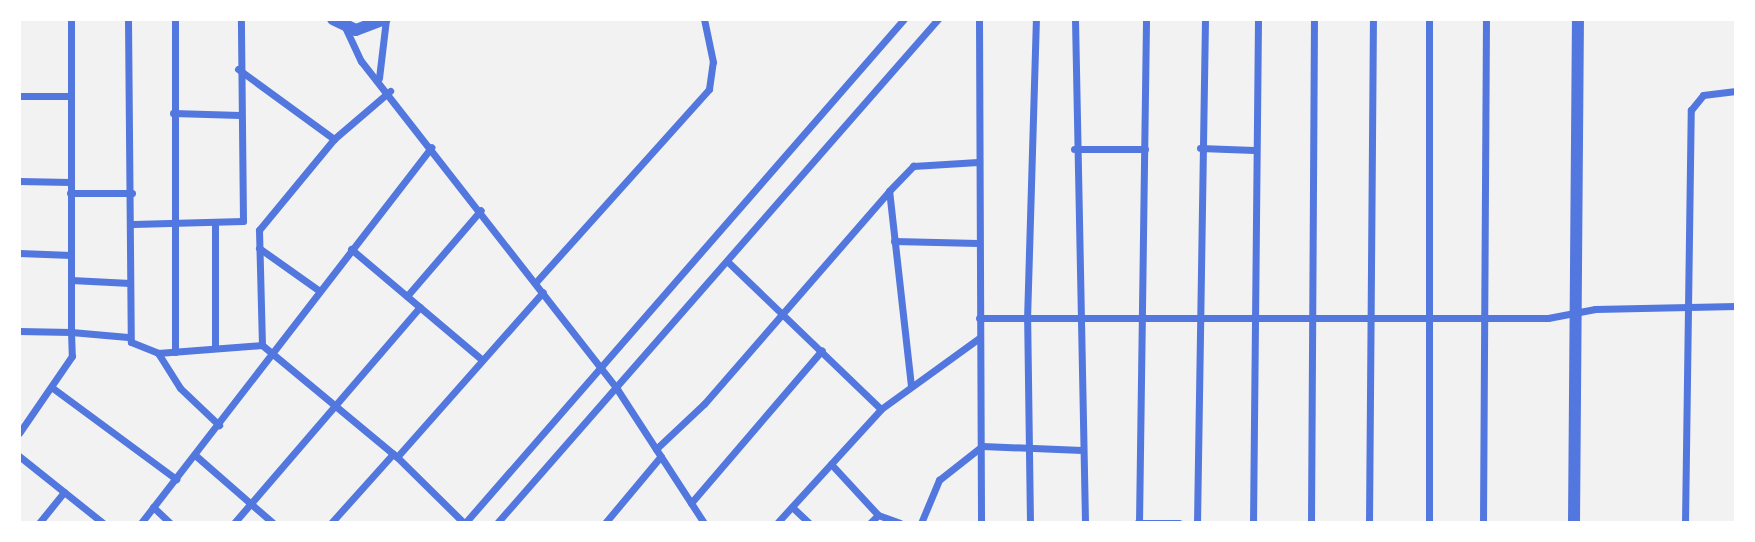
<!DOCTYPE html>
<html>
<head>
<meta charset="utf-8">
<style>
	body { margin:0 }
	#map { position:relative; width:1755px; height:542px; overflow:hidden; background:#f2f2f2; font-family:Signika,sans-serif }
	div>[style] { position:absolute }
	.minor>* { height:7px; margin:-3.5px; padding:0 3.5px; transform-origin:3.5px; border-radius:3.5px; background:#5277de }
	.tertiary>* { height:12px; margin:-6px; padding:0 6px; transform-origin:6px; border-radius:6px; background:#5277de }
	span { translate:-50% -50%; white-space:nowrap; text-align:center; line-height:1.15; -webkit-text-stroke:7px #fff; paint-order:stroke }
	.frame { position:absolute; inset:0; border:21px solid #fff; pointer-events:none }
</style>
</head>
<body>
<div id="map">
	<div class="minor">
		<div style="left:71px;top:19px;width:313px;rotate:90deg"></div>
		<div style="left:71px;top:332px;width:57px;rotate:5deg"></div>
		<div style="left:128px;top:19px;width:323px;rotate:89.5deg"></div>
		<div style="left:131px;top:342px;width:29px;rotate:22deg"></div>
		<div style="left:158px;top:353px;width:104px;rotate:-4.4deg"></div>
		<div style="left:262px;top:345px;width:175px;rotate:39.7deg"></div>
		<div style="left:397px;top:457px;width:94px;rotate:44.6deg"></div>
		<div style="left:979px;top:19px;width:504px;rotate:89.77deg"></div>
		<div style="left:1075px;top:19px;width:504px;rotate:88.86deg"></div>
		<div style="left:345px;top:27px;width:38px;rotate:65deg"></div>
		<div style="left:361px;top:61px;width:416px;rotate:52deg"></div>
		<div style="left:617px;top:389px;width:160px;rotate:57deg"></div>
		<div style="left:238px;top:69px;width:119px;rotate:36.1deg"></div>
		<div style="left:379px;top:78px;width:59px;rotate:-83.2deg"></div>
		<div style="left:19px;top:96px;width:50px"></div>
		<div style="left:173px;top:113px;width:67px;rotate:1.7deg"></div>
		<div style="left:1200px;top:148px;width:54px;rotate:2.1deg"></div>
		<div style="left:1074px;top:149px;width:71px"></div>
		<div style="left:19px;top:181px;width:51px;rotate:1.1deg"></div>
		<div style="left:70px;top:193px;width:62px"></div>
		<div style="left:133px;top:224px;width:110px;rotate:-1.6deg"></div>
		<div style="left:243px;top:221px;width:202px;rotate:-90.6deg"></div>
		<div style="left:894px;top:241px;width:84px;rotate:1.4deg"></div>
		<div style="left:259px;top:248px;width:72px;rotate:35.4deg"></div>
		<div style="left:351px;top:249px;width:170px;rotate:40.2deg"></div>
		<div style="left:19px;top:253px;width:52px;rotate:2.2deg"></div>
		<div style="left:728px;top:262px;width:212px;rotate:43.9deg"></div>
		<div style="left:71px;top:280px;width:59px;rotate:2.9deg"></div>
		<div style="left:536px;top:282px;width:259px;rotate:-48.1deg"></div>
		<div style="left:709px;top:89px;width:27px;rotate:-82deg"></div>
		<div style="left:713px;top:62px;width:44px;rotate:-101.8deg"></div>
		<div style="left:407px;top:296px;width:113px;rotate:-49.3deg"></div>
		<div style="left:979px;top:318px;width:569px"></div>
		<div style="left:1548px;top:318px;width:48px;rotate:-10.8deg"></div>
		<div style="left:1595px;top:309px;width:141px;rotate:-1.2deg"></div>
		<div style="left:19px;top:331px;width:52px;rotate:1.1deg"></div>
		<div style="left:71px;top:332px;width:24px;rotate:88deg"></div>
		<div style="left:72px;top:356px;width:93px;rotate:124.5deg"></div>
		<div style="left:262px;top:345px;width:115px;rotate:-91.5deg"></div>
		<div style="left:259px;top:230px;width:118px;rotate:-50.5deg"></div>
		<div style="left:334px;top:139px;width:74px;rotate:-40.6deg"></div>
		<div style="left:215px;top:346px;width:124px;rotate:-90deg"></div>
		<div style="left:175px;top:352px;width:333px;rotate:-90deg"></div>
		<div style="left:158px;top:353px;width:41px;rotate:57.8deg"></div>
		<div style="left:180px;top:388px;width:54px;rotate:43.5deg"></div>
		<div style="left:911px;top:386px;width:196px;rotate:-96.4deg"></div>
		<div style="left:889px;top:191px;width:35px;rotate:-46deg"></div>
		<div style="left:913px;top:166px;width:65px;rotate:-3.5deg"></div>
		<div style="left:54px;top:389px;width:152px;rotate:36.4deg"></div>
		<div style="left:656px;top:449px;width:66px;rotate:-43.2deg"></div>
		<div style="left:704px;top:404px;width:282px;rotate:-49deg"></div>
		<div style="left:195px;top:455px;width:103px;rotate:41.1deg"></div>
		<div style="left:19px;top:456px;width:107px;rotate:38.6deg"></div>
		<div style="left:397px;top:457px;width:220px;rotate:-48.5deg"></div>
		<div style="left:831px;top:464px;width:69px;rotate:47.3deg"></div>
		<div style="left:691px;top:503px;width:201px;rotate:-49.4deg"></div>
		<div style="left:153px;top:507px;width:23px;rotate:43deg"></div>
		<div style="left:792px;top:507px;width:23px;rotate:43deg"></div>
		<div style="left:39px;top:523px;width:40px;rotate:-51deg"></div>
		<div style="left:141px;top:523px;width:475px;rotate:-52.3deg"></div>
		<div style="left:234px;top:523px;width:285px;rotate:-49.3deg"></div>
		<div style="left:331px;top:523px;width:93px;rotate:-48.1deg"></div>
		<div style="left:465px;top:523px;width:668px;rotate:-48.94deg"></div>
		<div style="left:497px;top:523px;width:670px;rotate:-48.81deg"></div>
		<div style="left:605px;top:523px;width:87px;rotate:-50.1deg"></div>
		<div style="left:777px;top:523px;width:154px;rotate:-47.6deg"></div>
		<div style="left:881px;top:409px;width:121px;rotate:-35.9deg"></div>
		<div style="left:870px;top:523px;width:11px;rotate:-45deg"></div>
		<div style="left:878px;top:515px;width:23px;rotate:20deg"></div>
		<div style="left:921px;top:523px;width:47px;rotate:-67.3deg"></div>
		<div style="left:939px;top:480px;width:55px;rotate:-38.3deg"></div>
		<div style="left:982px;top:446px;width:100px;rotate:2.3deg"></div>
		<div style="left:1030px;top:523px;width:203px;rotate:-90.8deg"></div>
		<div style="left:1027px;top:320px;width:301px;rotate:-88.3deg"></div>
		<div style="left:1137px;top:523px;width:42px"></div>
		<div style="left:1139px;top:523px;width:504px;rotate:-89.2deg"></div>
		<div style="left:1197px;top:523px;width:504px;rotate:-89.09deg"></div>
		<div style="left:1253px;top:523px;width:504px;rotate:-89.43deg"></div>
		<div style="left:1311px;top:523px;width:504px;rotate:-89.66deg"></div>
		<div style="left:1369px;top:523px;width:504px;rotate:-89.55deg"></div>
		<div style="left:1429px;top:523px;width:504px;rotate:-90deg"></div>
		<div style="left:1483px;top:523px;width:504px;rotate:-89.66deg"></div>
		<div style="left:1685px;top:523px;width:413px;rotate:-89.2deg"></div>
		<div style="left:1691px;top:110px;width:19px;rotate:-51deg"></div>
		<div style="left:1703px;top:95px;width:33px;rotate:-7deg"></div>
	</div>
	<div class="tertiary">
		<div style="left:333px;top:19px;width:25px;rotate:26deg"></div>
		<div style="left:356px;top:30px;width:31px;rotate:-21deg"></div>
		<div style="left:1574px;top:523px;width:504px;rotate:-89.55deg"></div>
	</div>
	<div class="frame"></div>
</div>
</body>
</html>
